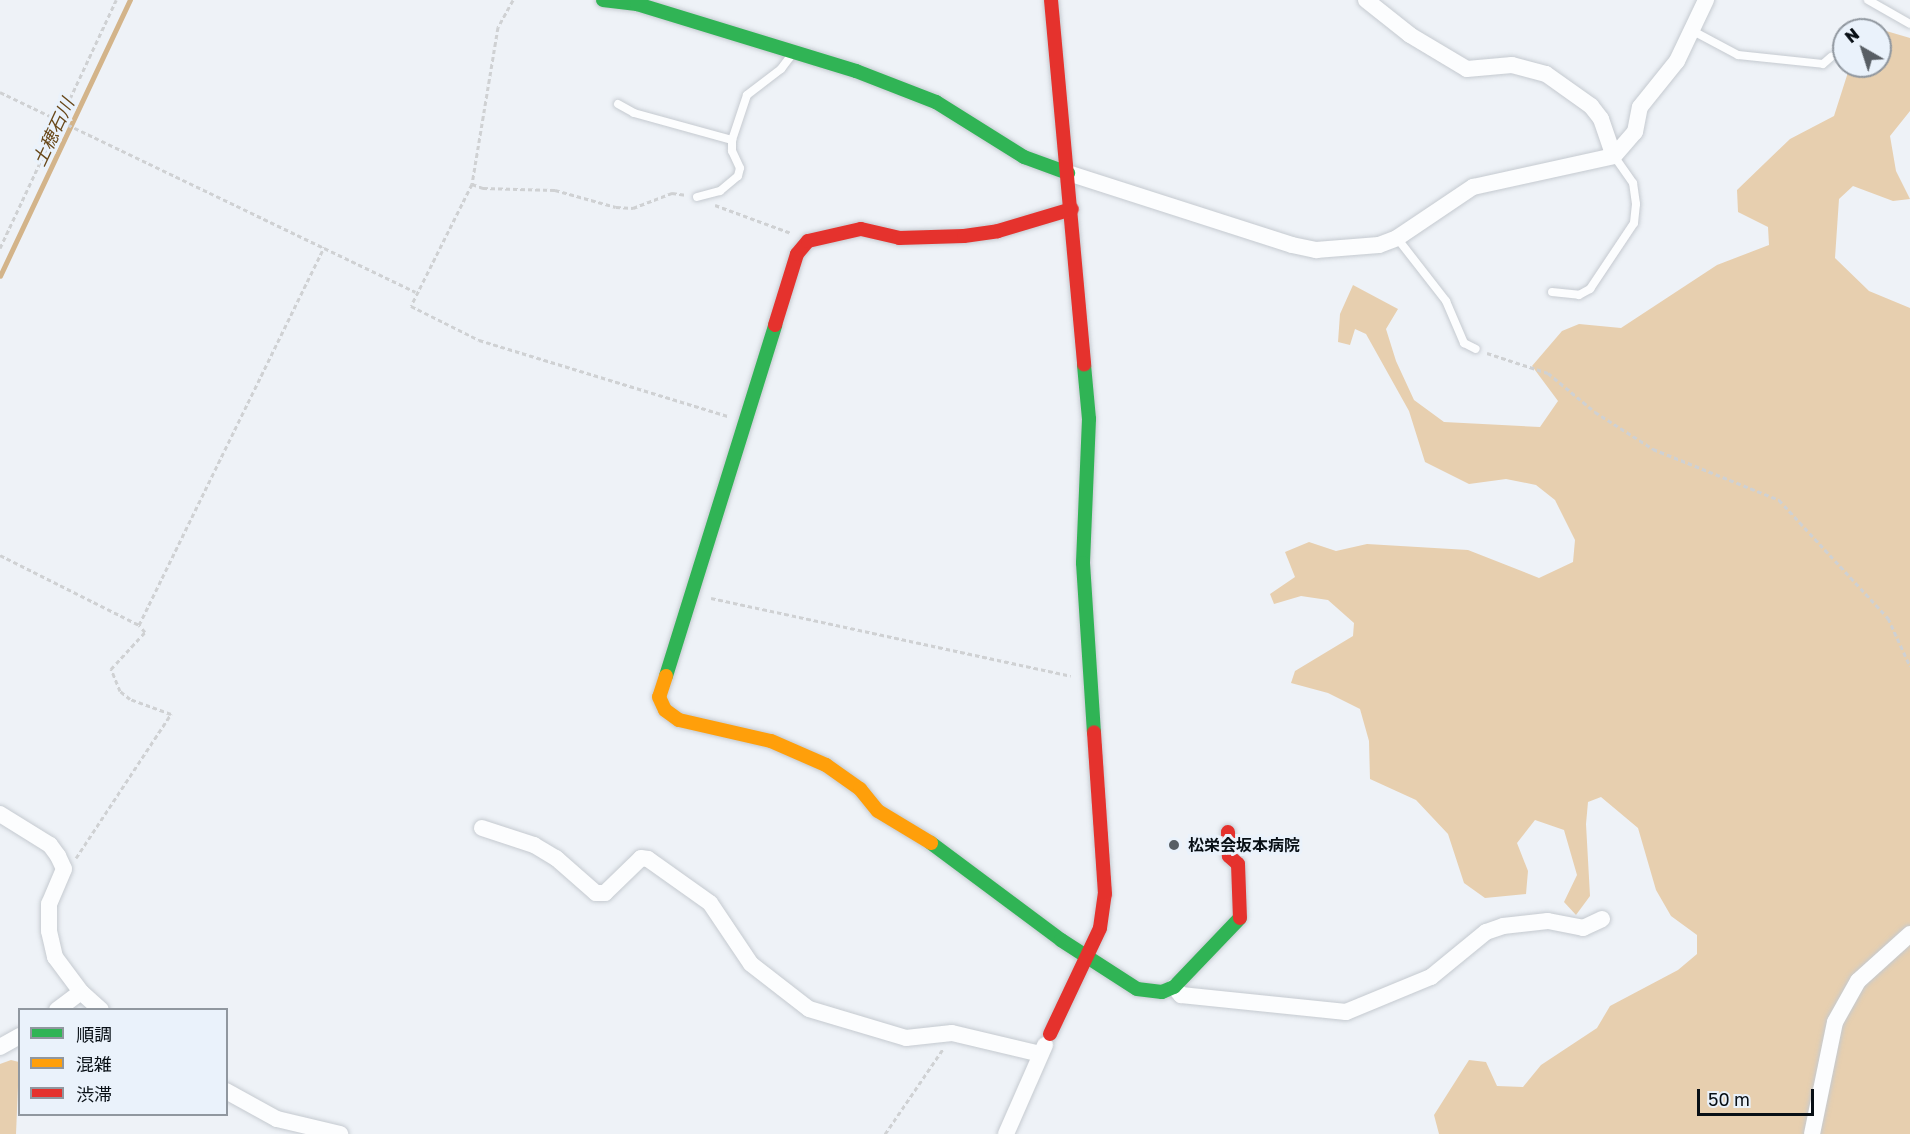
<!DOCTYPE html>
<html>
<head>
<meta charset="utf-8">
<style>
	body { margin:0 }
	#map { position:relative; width:1910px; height:1134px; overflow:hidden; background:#eef2f7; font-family:"Golos Text","Noto Sans JP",sans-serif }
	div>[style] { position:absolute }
	.forest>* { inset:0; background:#e7cfaf }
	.stream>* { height:4.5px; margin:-2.25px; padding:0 2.25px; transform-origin:2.25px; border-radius:2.25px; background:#d3b48a }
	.path>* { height:3px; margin-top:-1.5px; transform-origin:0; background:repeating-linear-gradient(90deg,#cfd1d3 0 4.5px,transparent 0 7.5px) }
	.roads { filter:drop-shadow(0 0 2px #c5cad0) drop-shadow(0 0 2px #c5cad0) }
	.lane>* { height:8px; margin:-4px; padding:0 4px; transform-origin:4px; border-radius:4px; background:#fcfdfe }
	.street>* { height:16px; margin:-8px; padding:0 8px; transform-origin:8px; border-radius:8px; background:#fcfdfe }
	.fast>* { height:14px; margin:-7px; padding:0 7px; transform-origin:7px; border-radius:7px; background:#30b455 }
	.slow>* { height:14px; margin:-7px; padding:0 7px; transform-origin:7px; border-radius:7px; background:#ff9f0a }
	.jam>* { height:14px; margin:-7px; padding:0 7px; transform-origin:7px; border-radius:7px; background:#e5322d }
	.dots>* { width:16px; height:16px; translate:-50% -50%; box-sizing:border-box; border:3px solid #eaf2fb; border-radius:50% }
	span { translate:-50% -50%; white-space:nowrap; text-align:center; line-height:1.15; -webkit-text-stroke:6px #eaf2fb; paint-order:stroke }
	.poi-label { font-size:16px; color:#080f15; font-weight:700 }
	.left { translate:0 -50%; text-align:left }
	.water-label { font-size:18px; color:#684718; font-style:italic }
	.legend { position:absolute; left:18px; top:1008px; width:210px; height:108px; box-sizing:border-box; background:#eaf2fb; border:2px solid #90979f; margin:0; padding:8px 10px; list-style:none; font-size:18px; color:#080f15 }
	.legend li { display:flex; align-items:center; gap:12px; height:30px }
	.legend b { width:30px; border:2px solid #90979f }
	.north { position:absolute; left:1832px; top:18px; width:60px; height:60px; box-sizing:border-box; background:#eaf2fb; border:2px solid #90979f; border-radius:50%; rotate:321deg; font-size:16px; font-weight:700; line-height:24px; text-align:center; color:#080f15 }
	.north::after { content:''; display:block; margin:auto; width:21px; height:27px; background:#585e64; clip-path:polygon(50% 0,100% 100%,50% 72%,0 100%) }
	.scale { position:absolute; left:1697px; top:1089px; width:117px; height:27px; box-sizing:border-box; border:3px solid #080f15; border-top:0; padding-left:8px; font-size:18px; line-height:21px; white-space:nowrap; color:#080f15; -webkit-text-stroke:4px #eaf2fb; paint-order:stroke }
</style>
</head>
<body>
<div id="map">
	<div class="forest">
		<div style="clip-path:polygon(1876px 28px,1910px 38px,1910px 111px,1890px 136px,1896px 171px,1910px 199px,1893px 201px,1853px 186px,1839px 199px,1835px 258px,1869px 291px,1910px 308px,1910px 1134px,1439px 1134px,1434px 1115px,1469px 1060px,1486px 1062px,1497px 1086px,1523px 1087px,1541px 1065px,1597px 1028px,1610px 1006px,1678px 970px,1697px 954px,1697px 935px,1671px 916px,1656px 890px,1638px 828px,1601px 797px,1588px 802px,1586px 824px,1590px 896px,1576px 915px,1564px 902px,1577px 875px,1564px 830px,1535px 820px,1517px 843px,1528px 871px,1526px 894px,1485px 898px,1464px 883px,1448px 834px,1416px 800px,1370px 779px,1369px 741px,1360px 709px,1328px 693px,1291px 683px,1295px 671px,1353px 636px,1354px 623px,1328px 600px,1301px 596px,1274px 604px,1270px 594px,1295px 577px,1285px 552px,1309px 542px,1336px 551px,1367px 544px,1468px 550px,1539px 578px,1573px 562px,1575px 540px,1555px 500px,1536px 485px,1506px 479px,1469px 484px,1425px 462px,1409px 411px,1366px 334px,1355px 329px,1350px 345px,1338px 342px,1340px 314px,1353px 285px,1398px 309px,1386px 329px,1396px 361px,1414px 400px,1444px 422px,1540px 427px,1558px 401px,1532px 366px,1562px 331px,1579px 324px,1621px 328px,1717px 265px,1769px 245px,1768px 227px,1738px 212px,1737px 190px,1790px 139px,1834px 116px,1850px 66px,1880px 66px,1880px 30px)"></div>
		<div style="clip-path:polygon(11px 1060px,19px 1062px,16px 1134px,0 1134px,0 1064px)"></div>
	</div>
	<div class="stream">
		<div style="left:0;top:276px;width:305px;rotate:-64.8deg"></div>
	</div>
	<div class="path">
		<div style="left:513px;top:0;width:31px;rotate:119deg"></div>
		<div style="left:498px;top:27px;width:159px;rotate:99.4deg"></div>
		<div style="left:472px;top:184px;width:136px;rotate:116.6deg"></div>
		<div style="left:411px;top:306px;width:76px;rotate:26.6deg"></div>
		<div style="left:479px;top:340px;width:260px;rotate:17deg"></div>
		<div style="left:0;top:92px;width:461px;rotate:25.7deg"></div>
		<div style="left:472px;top:184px;width:12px;rotate:20deg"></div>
		<div style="left:483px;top:188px;width:72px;rotate:1.6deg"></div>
		<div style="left:555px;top:190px;width:63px;rotate:15.6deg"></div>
		<div style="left:616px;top:207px;width:17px;rotate:3deg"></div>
		<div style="left:633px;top:208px;width:42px;rotate:-21deg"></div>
		<div style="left:672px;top:193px;width:15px;rotate:8deg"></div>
		<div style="left:715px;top:205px;width:81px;rotate:20.2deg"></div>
		<div style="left:0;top:248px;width:274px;rotate:-64.9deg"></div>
		<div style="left:1487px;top:353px;width:64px;rotate:18.2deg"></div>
		<div style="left:1548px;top:373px;width:61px;rotate:39.7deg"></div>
		<div style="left:1595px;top:412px;width:69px;rotate:32.5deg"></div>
		<div style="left:1653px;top:449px;width:136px;rotate:22deg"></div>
		<div style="left:1779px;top:500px;width:161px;rotate:47.3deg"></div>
		<div style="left:1888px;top:618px;width:53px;rotate:65.4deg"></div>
		<div style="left:0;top:555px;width:156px;rotate:26.7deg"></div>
		<div style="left:139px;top:625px;width:421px;rotate:-63.9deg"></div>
		<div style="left:711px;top:598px;width:368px;rotate:12.2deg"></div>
		<div style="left:76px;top:858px;width:173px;rotate:-56.6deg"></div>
		<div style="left:171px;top:714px;width:44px;rotate:-159.9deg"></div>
		<div style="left:130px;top:699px;width:13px;rotate:-141deg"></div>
		<div style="left:120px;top:691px;width:24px;rotate:-112deg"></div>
		<div style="left:111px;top:669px;width:50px;rotate:-47.4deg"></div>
		<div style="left:145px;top:632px;width:9px;rotate:-131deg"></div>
		<div style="left:885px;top:1134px;width:103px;rotate:-55.7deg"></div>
	</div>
	<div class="roads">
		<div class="lane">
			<div style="left:1868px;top:0;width:48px;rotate:29.7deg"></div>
			<div style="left:1693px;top:31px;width:51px;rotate:28.1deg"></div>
			<div style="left:1738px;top:55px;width:85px;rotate:6deg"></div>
			<div style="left:1823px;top:64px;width:11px;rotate:-41deg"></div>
			<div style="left:618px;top:104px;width:18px;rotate:29deg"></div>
			<div style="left:634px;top:113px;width:102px;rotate:15.4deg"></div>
			<div style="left:697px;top:197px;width:24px;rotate:-15deg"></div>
			<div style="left:720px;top:191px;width:23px;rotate:-40deg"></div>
			<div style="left:738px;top:176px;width:8px;rotate:-76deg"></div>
			<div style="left:740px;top:168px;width:19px;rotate:-115deg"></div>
			<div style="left:732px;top:151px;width:11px;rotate:-90deg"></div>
			<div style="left:732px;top:140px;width:47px;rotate:-71.6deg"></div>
			<div style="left:747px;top:95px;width:43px;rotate:-37.4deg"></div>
			<div style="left:781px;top:69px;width:20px;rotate:-53deg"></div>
			<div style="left:1397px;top:238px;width:80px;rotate:52.1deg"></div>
			<div style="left:1446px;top:301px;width:46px;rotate:66.8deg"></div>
			<div style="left:1464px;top:343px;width:13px;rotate:27deg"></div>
			<div style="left:1552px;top:292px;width:27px;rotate:6deg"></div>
			<div style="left:1579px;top:295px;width:13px;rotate:-29deg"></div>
			<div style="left:1590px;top:289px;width:79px;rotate:-56.3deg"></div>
			<div style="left:1634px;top:223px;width:19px;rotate:-84deg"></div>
			<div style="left:1636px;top:204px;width:21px;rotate:-98deg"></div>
			<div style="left:1633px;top:183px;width:33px;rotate:-125deg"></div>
		</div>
		<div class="street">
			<div style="left:1366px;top:0;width:56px;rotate:38.5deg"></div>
			<div style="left:1410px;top:35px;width:66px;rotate:30.8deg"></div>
			<div style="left:1467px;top:69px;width:45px;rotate:-5.1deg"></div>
			<div style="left:1512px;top:65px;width:35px;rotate:15deg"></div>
			<div style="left:1546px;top:74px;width:55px;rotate:35.4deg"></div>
			<div style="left:1591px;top:106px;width:16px;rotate:52deg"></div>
			<div style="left:1601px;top:119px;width:39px;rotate:71deg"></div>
			<div style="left:1068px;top:173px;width:235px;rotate:17.8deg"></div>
			<div style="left:1292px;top:245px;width:25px;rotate:12deg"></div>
			<div style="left:1316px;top:250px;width:63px;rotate:-4.5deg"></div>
			<div style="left:1379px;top:245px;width:19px;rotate:-21deg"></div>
			<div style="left:1397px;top:238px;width:92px;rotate:-33.9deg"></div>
			<div style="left:1473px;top:187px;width:144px;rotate:-12.4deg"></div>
			<div style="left:1614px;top:156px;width:32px;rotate:-49deg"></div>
			<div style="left:1635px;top:132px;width:25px;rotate:-79deg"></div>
			<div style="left:1640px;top:107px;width:59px;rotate:-51.2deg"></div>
			<div style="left:1677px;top:61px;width:68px;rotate:-64.6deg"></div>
			<div style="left:0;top:814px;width:59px;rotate:31.8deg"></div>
			<div style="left:50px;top:845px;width:14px;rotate:54deg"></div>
			<div style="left:58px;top:856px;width:14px;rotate:65deg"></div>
			<div style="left:64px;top:869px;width:38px;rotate:113deg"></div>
			<div style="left:49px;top:904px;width:27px;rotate:90deg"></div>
			<div style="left:49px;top:931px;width:27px;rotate:77deg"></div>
			<div style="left:55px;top:957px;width:44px;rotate:53.4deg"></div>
			<div style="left:81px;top:992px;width:27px;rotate:42deg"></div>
			<div style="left:482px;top:828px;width:55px;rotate:18.1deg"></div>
			<div style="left:534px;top:845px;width:26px;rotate:31deg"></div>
			<div style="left:556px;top:858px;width:53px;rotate:41.2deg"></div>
			<div style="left:596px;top:893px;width:9px"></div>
			<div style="left:605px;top:893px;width:50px;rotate:-44.2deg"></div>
			<div style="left:641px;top:858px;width:7px;rotate:8deg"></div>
			<div style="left:648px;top:859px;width:76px;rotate:35.4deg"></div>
			<div style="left:710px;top:903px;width:73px;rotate:56.1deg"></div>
			<div style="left:751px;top:964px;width:73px;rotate:37.8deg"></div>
			<div style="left:809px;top:1009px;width:101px;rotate:16.6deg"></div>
			<div style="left:906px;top:1038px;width:46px;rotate:-6.2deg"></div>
			<div style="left:952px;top:1033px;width:91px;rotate:13.3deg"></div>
			<div style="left:1174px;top:987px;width:11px;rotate:49deg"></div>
			<div style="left:1181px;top:995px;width:166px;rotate:5.9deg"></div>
			<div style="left:1346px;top:1012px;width:92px;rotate:-22.4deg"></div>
			<div style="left:1431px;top:977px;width:71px;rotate:-39.3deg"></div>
			<div style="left:1486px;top:932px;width:18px;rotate:-19deg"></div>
			<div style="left:1503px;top:926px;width:45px;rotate:-6.3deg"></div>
			<div style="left:1548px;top:921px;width:36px;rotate:11deg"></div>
			<div style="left:1583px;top:928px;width:21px;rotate:-25deg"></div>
			<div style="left:57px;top:1010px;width:30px;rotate:-37deg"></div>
			<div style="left:0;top:1047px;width:23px;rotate:-29deg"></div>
			<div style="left:226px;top:1091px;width:58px;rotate:28.8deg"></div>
			<div style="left:277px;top:1119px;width:65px;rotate:13.4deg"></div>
			<div style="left:1006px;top:1134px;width:97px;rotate:-66.3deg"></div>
			<div style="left:1812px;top:1134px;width:114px;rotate:-78.4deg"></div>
			<div style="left:1835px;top:1022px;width:47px;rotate:-60.7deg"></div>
			<div style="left:1858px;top:981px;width:70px;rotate:-42.1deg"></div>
		</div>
		<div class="fast">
			<div style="left:603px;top:0;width:34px;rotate:7deg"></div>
			<div style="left:637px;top:4px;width:229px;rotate:17deg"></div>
			<div style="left:856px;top:71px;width:86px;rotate:21.2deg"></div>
			<div style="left:936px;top:102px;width:104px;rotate:32deg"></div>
			<div style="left:1024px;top:157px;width:47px;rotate:20deg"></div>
			<div style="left:1084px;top:365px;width:54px;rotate:84.7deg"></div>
			<div style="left:1089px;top:419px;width:144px;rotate:92.4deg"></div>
			<div style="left:1083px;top:563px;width:169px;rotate:86.3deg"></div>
			<div style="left:666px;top:676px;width:368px;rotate:-72.7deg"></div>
			<div style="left:931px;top:843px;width:162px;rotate:36.7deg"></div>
			<div style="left:1061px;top:940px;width:90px;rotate:32.8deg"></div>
			<div style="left:1137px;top:989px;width:25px;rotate:7deg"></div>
			<div style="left:1162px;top:992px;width:13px;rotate:-23deg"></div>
			<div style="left:1174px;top:987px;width:95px;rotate:-46.3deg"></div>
		</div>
		<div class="slow">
			<div style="left:666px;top:676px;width:22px;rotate:108deg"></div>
			<div style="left:659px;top:697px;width:14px;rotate:65deg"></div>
			<div style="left:665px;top:710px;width:17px;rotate:36deg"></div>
			<div style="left:679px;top:720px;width:94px;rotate:12.9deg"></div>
			<div style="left:771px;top:741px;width:60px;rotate:23.6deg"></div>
			<div style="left:826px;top:765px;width:42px;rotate:35.2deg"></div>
			<div style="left:860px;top:789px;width:28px;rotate:51deg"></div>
			<div style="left:878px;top:811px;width:62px;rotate:31.1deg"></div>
		</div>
		<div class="jam">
			<div style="left:1051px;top:0;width:366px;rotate:84.8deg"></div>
			<div style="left:775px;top:325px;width:74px;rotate:-72.8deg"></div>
			<div style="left:797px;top:254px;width:17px;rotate:-50deg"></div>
			<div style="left:808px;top:241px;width:54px;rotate:-12.8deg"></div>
			<div style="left:861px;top:229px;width:39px;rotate:13deg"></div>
			<div style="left:899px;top:238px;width:65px;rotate:-1.8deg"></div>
			<div style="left:964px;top:236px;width:34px;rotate:-8deg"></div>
			<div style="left:998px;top:231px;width:77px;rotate:-16.6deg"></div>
			<div style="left:1228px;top:832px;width:24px;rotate:88deg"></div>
			<div style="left:1229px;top:856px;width:12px;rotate:42deg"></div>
			<div style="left:1238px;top:864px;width:54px;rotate:87.9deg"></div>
			<div style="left:1050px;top:1034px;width:117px;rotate:-64.7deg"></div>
			<div style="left:1100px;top:928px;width:34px;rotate:-82deg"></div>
			<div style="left:1105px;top:894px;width:162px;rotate:-93.9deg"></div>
		</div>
	</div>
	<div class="dots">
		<div style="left:1174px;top:845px;background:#585e64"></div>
	</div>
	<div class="poi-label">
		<span class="left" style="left:1188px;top:845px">松栄会坂本病院</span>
	</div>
	<div class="water-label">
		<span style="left:53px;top:132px;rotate:-65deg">土穂石川</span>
	</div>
	<ul class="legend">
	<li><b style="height:8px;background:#30b455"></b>順調</li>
	<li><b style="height:8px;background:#ff9f0a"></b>混雑</li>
	<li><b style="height:8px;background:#e5322d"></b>渋滞</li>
	</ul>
	<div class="north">N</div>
	<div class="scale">50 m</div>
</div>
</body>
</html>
